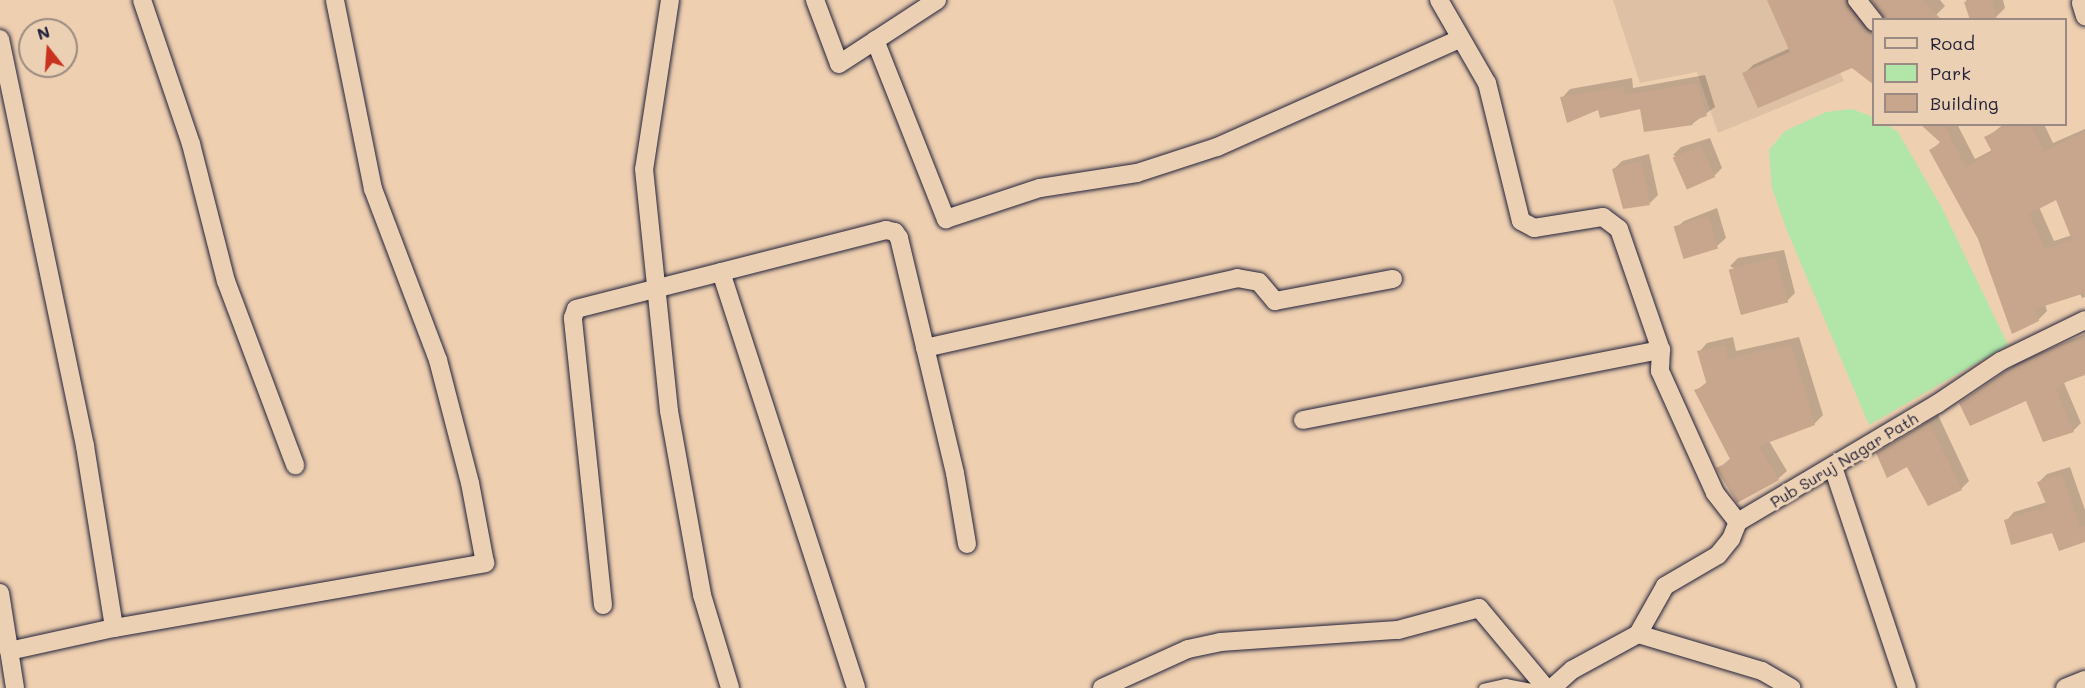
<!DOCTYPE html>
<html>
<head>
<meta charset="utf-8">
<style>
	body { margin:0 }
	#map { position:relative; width:2085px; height:688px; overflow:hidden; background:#eecfb0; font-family:Mali,sans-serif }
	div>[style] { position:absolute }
	.built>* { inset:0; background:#dec0a4 }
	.green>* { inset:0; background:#b1e6a8 }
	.shadow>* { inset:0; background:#0003 }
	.building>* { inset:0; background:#c7a68d; transform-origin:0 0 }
	.roads { filter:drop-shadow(0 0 2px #22223b) drop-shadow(0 0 2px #22223b) }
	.service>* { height:9px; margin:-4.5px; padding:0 4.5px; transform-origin:4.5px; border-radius:4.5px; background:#ecd0b3 }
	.minor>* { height:18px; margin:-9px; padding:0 9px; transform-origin:9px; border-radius:9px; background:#ecd0b3 }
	span { translate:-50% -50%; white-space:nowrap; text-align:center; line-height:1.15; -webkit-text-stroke:6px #ecd0b3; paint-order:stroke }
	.street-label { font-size:16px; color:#22223b }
	.legend { position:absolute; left:1872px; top:18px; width:195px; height:108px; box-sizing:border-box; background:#ecd0b3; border:2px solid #9b8a83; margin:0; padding:8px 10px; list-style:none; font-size:18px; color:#22223b }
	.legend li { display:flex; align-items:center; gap:12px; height:30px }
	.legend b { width:30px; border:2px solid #9b8a83 }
	.north { position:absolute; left:18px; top:18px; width:60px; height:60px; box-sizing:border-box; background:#ecd0b3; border:2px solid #9b8a83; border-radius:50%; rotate:343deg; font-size:16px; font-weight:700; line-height:24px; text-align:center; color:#22223b }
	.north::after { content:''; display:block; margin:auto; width:21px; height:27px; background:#c8321e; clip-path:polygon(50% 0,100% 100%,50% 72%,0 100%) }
</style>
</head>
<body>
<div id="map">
	<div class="built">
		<div style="clip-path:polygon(1613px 0,1805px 0,1844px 81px,1718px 133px,1697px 72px,1640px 83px)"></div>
	</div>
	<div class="green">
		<div style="clip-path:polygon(1852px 109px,1873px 117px,1874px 124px,1887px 125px,1898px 132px,1942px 208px,2008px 345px,1869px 425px,1786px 228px,1772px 188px,1769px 150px,1785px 131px,1826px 112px)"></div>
	</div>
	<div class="shadow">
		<div style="clip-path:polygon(1768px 0,1858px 0,1874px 20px,1874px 83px,1852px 66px,1744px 74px,1753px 65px,1790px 48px)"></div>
		<div style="clip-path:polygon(1873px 0,1940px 0,1945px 6px,1936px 15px)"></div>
		<div style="clip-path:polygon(1966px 0,2003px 0,2005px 8px,1996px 17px,1972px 20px)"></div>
		<div style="clip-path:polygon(1705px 75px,1715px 107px,1692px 124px,1641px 108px,1600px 108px,1562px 98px,1570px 89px,1632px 78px,1633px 88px)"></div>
		<div style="clip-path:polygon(evenodd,1922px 124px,1957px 124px,1975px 159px,1992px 150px,1986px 138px,2004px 124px,2044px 124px,2053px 143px,2085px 129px,2085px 297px,2082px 298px,2080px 293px,2045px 304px,2047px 311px,2038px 320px,1980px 239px,1931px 151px,1941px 141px,1922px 124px,2057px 198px,2072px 235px,2054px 241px,2039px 207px,2057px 198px)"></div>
		<div style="clip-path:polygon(1710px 138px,1722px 168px,1714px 176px,1673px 155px,1681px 147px)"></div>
		<div style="clip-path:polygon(1649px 154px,1658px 195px,1650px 203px,1614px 169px,1622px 161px)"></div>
		<div style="clip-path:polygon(1717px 208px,1726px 238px,1717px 246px,1675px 229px,1684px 221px)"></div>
		<div style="clip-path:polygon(1784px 250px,1795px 293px,1787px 301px,1730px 266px,1738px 258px)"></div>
		<div style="clip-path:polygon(2085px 334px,2085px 373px,2064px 383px,2081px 423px,2073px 431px,2027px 399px,1960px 403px,2017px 363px)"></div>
		<div style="clip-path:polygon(1733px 337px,1736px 351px,1799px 337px,1823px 415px,1814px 424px,1769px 441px,1787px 471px,1778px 479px,1718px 469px,1731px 458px,1696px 391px,1708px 381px,1699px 352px,1707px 343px)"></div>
		<div style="clip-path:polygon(1938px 415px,1969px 481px,1961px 489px,1878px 453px)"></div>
		<div style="clip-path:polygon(2070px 467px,2085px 510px,2085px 541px,2006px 521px,2014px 512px,2047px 502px,2039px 482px,2047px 474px)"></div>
	</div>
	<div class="building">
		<div style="clip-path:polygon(1767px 0,1846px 0,1865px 29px,1874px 33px,1874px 85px,1852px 68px,1758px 108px,1742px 73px,1790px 52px)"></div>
		<div style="clip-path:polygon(1871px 0,1922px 0,1942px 20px,1885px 20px)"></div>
		<div style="clip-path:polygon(1973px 0,1992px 0,1997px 20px,1970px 20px,1964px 2px)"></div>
		<div style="clip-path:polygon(1697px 83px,1707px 116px,1691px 121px,1693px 125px,1644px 132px,1640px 109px,1600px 118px,1598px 110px,1567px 123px,1560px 97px,1624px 86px,1625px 95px)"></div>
		<div style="clip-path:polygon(evenodd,1920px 124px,1943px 124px,1966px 167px,1992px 152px,1984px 137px,2010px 124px,2030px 124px,2044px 151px,2085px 132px,2085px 293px,2035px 309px,2039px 321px,2012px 334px,1978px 239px,1929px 150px,1941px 143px,1920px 124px,2056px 200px,2072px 240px,2045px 249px,2029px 214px,2056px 200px)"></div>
		<div style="left:1701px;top:145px;width:35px;height:31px;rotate:66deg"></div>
		<div style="clip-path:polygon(1641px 161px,1650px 205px,1623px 209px,1612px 169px)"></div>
		<div style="left:1708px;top:216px;width:34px;height:36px;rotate:73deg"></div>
		<div style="left:1776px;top:257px;width:47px;height:49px;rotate:75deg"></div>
		<div style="clip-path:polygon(2085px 340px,2085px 375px,2060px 384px,2062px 388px,2056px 390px,2074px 432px,2043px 442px,2026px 401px,1970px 426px,1959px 403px,2007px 371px,2057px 346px)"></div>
		<div style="clip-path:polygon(1791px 344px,1815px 425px,1759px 446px,1779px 480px,1737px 503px,1716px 468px,1731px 461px,1694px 390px,1707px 385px,1697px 351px,1725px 345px,1728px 359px)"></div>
		<div style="clip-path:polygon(1929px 422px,1962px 490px,1928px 506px,1907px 467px,1887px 478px,1876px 453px)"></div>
		<div style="clip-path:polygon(2062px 475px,2080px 528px,2085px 526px,2085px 542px,2059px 551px,2052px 533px,2011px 545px,2004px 520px,2047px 506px,2037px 482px)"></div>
	</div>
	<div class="roads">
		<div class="service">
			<div style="left:1483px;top:688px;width:23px;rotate:-13deg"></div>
			<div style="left:1505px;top:683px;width:25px;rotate:11deg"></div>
		</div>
		<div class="minor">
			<div style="left:142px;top:0;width:152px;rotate:71.2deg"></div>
			<div style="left:191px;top:144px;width:141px;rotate:75.7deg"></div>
			<div style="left:226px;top:281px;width:197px;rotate:69.4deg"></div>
			<div style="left:670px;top:0;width:171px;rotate:98.7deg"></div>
			<div style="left:644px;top:169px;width:243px;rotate:84.1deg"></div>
			<div style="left:669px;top:411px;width:187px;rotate:79.8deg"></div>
			<div style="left:702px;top:595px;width:97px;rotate:73.2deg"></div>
			<div style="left:815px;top:0;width:68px;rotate:69.4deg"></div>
			<div style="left:839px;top:64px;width:117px;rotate:-33.1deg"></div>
			<div style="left:1439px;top:0;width:96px;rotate:60deg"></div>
			<div style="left:1487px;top:83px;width:142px;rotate:76.2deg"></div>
			<div style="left:1521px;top:221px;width:15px;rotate:28deg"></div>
			<div style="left:1534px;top:228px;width:70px;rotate:-9.1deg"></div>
			<div style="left:1603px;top:217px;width:20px;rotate:37deg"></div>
			<div style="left:1619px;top:229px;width:128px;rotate:70.9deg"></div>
			<div style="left:1661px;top:350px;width:21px;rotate:93deg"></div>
			<div style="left:1660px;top:371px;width:134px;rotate:65.7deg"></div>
			<div style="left:1715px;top:493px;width:37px;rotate:52deg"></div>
			<div style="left:1857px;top:0;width:28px;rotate:52deg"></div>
			<div style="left:2084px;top:0;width:4px;rotate:135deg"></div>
			<div style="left:2081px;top:3px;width:14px;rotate:73deg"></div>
			<div style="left:0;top:39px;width:416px;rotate:78.2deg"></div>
			<div style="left:85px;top:446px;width:184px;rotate:80.9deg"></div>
			<div style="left:875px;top:40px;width:193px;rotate:68.4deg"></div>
			<div style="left:946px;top:219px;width:99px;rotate:-18.3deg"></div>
			<div style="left:1040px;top:188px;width:98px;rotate:-8.8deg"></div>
			<div style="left:1137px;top:173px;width:84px;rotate:-18deg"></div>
			<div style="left:1217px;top:147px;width:266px;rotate:-24deg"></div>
			<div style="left:721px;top:272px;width:437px;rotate:72deg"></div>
			<div style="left:925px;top:348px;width:320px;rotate:-12.6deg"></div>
			<div style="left:1237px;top:278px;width:22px;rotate:10deg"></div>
			<div style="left:1259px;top:282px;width:25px;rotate:50deg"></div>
			<div style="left:1275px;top:301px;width:120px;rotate:-10.6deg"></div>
			<div style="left:1303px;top:420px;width:365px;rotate:-11.1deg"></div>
			<div style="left:1833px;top:467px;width:233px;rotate:71.5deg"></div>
			<div style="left:0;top:593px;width:96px;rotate:81deg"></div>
			<div style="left:603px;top:605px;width:289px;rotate:-96deg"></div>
			<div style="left:573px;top:318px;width:9px;rotate:-72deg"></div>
			<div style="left:576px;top:309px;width:320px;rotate:-14.3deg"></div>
			<div style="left:886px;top:230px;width:9px;rotate:13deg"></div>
			<div style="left:895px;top:232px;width:7px;rotate:56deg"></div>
			<div style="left:899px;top:238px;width:242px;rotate:76.6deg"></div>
			<div style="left:955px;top:473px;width:72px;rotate:80.4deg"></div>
			<div style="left:1638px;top:634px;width:55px;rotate:-60.6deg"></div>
			<div style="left:1665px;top:586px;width:61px;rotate:-30.3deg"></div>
			<div style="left:1718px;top:555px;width:21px;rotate:-51deg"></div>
			<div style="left:1731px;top:539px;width:18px;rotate:-68deg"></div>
			<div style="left:1738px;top:522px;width:231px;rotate:-30.7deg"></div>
			<div style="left:1937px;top:404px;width:77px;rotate:-33.9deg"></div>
			<div style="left:2001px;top:361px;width:93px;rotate:-26deg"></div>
			<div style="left:9px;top:651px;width:107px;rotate:-12.4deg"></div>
			<div style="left:114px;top:628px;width:377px;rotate:-9.9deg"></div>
			<div style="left:485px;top:563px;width:81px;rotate:-100.6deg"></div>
			<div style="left:470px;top:483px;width:127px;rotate:-104.6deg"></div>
			<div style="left:438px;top:360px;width:183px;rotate:-110.8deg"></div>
			<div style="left:373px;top:189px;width:193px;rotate:-101.4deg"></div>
			<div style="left:1102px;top:688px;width:94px;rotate:-24.4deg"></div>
			<div style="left:1188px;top:649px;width:33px;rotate:-12deg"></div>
			<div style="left:1220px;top:642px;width:178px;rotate:-3.9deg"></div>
			<div style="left:1398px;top:630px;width:84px;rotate:-15.2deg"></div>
			<div style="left:1479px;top:608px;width:104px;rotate:50.1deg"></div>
			<div style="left:1552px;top:688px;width:27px;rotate:-42deg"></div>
			<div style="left:1572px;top:670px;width:75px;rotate:-28.6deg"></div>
			<div style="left:1638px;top:634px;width:129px;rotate:16.6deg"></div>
			<div style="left:1762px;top:671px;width:34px;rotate:30deg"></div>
			<div style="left:2065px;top:688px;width:22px;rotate:-22deg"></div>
		</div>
	</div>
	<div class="street-label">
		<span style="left:1844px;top:460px;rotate:-31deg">Pub Suruj Nagar Path</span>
	</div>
	<ul class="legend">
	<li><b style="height:8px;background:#ecd0b3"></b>Road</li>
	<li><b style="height:16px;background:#b1e6a8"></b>Park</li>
	<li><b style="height:16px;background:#c7a68d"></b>Building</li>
	</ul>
	<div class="north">N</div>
</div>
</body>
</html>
